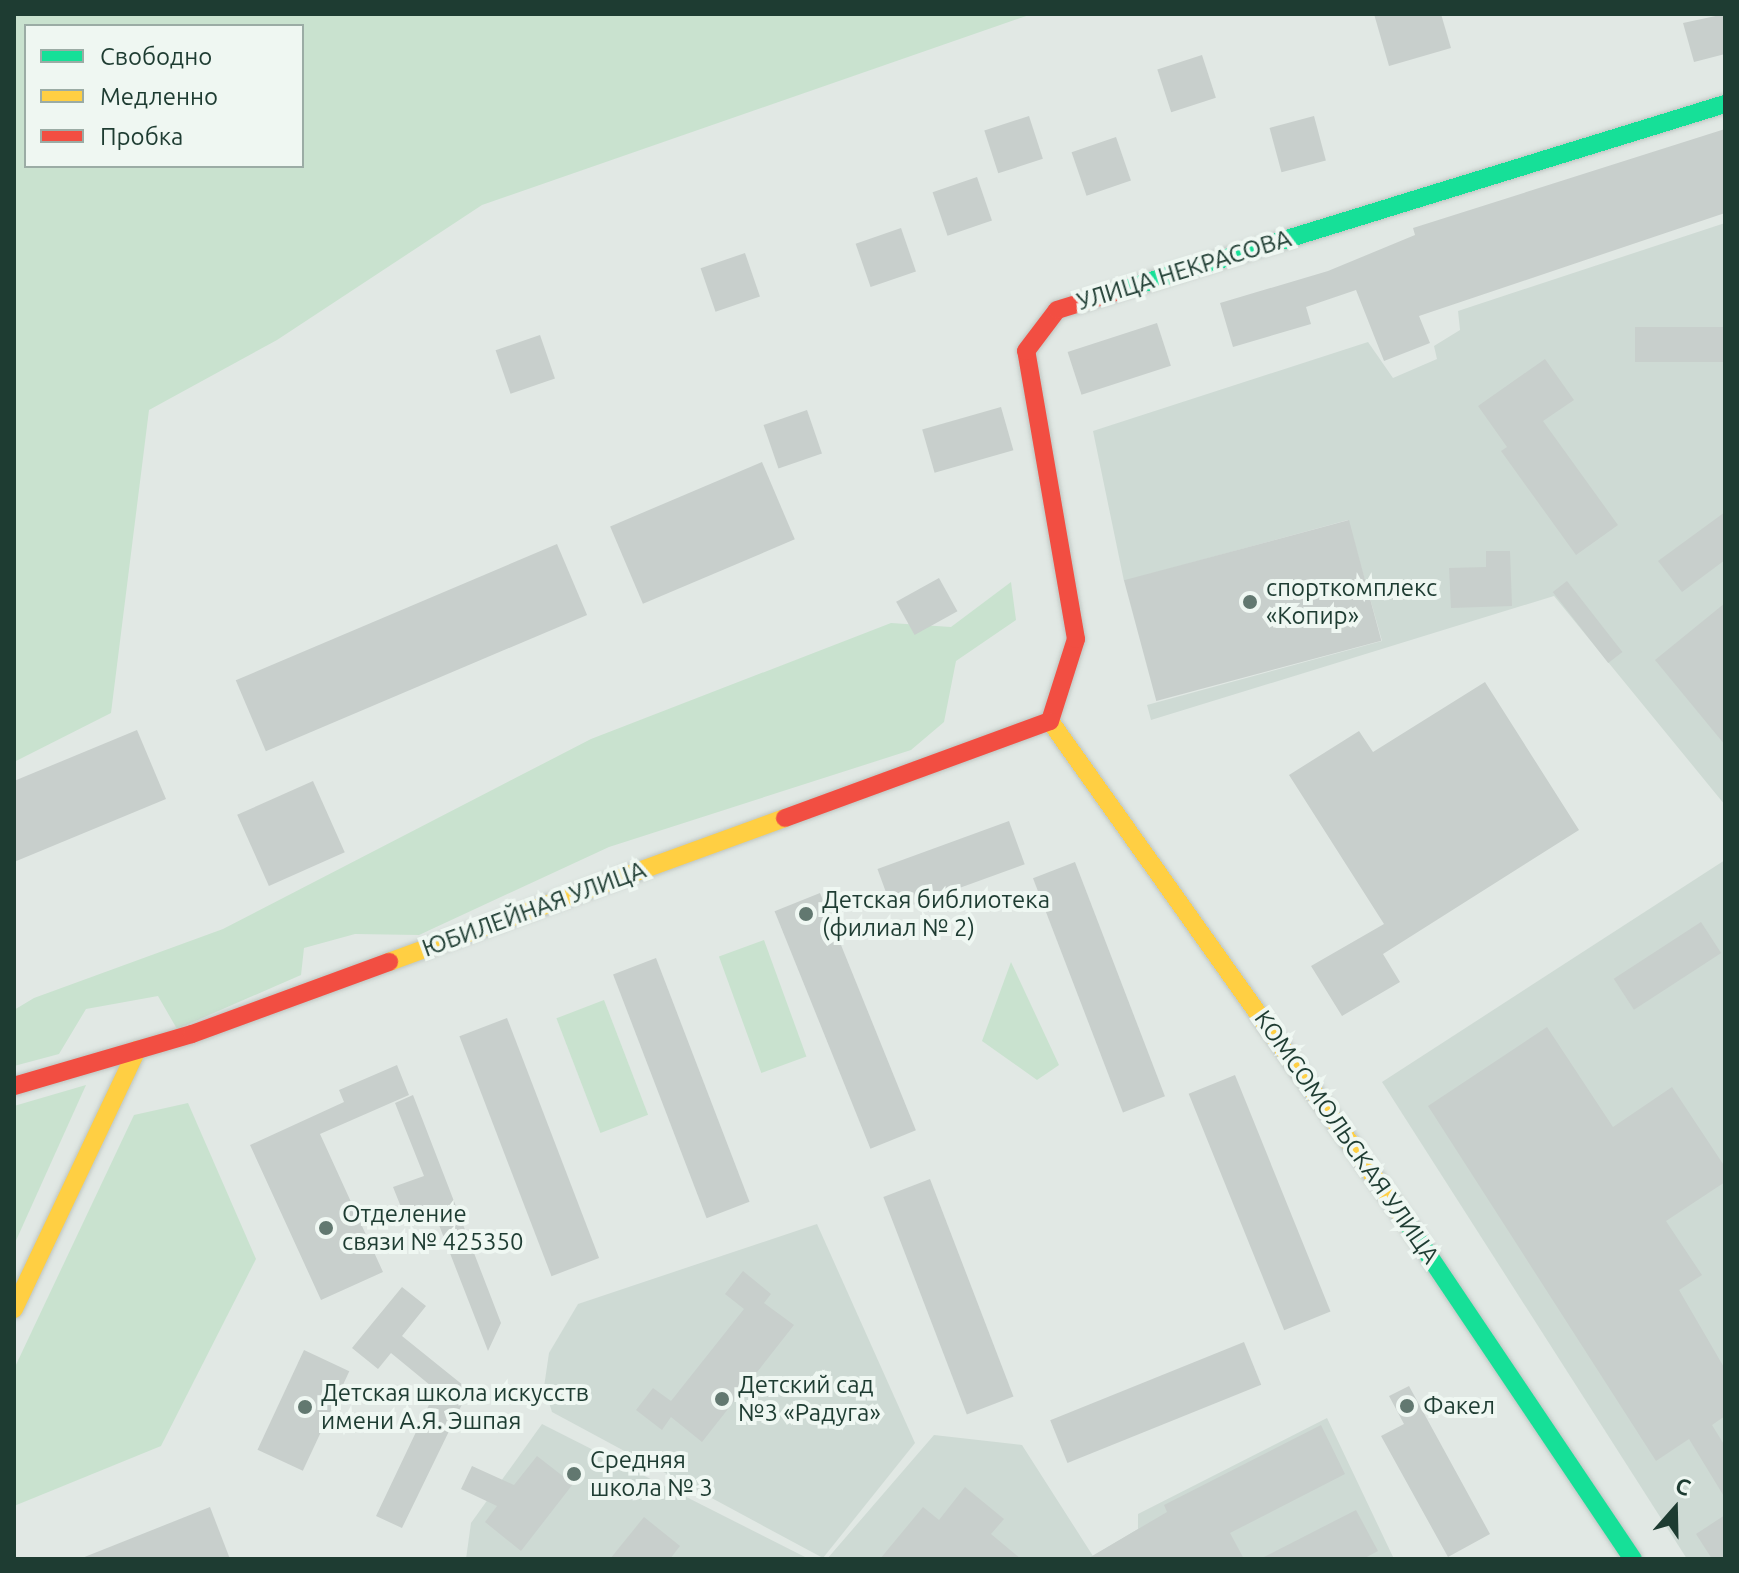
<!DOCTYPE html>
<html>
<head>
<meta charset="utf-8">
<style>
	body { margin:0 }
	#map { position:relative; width:1739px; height:1573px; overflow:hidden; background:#e1e8e4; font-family:Ubuntu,sans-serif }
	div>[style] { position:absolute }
	.built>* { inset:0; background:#cedad4 }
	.green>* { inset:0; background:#c9e2cf; transform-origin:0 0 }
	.building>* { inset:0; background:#c8cfcc; transform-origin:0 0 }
	.roads { filter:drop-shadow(0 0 2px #bdc5c1) drop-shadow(0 0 2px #bdc5c1) }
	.fast>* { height:18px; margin:-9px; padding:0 9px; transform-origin:9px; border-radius:9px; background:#16e098 }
	.slow>* { height:18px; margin:-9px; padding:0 9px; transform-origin:9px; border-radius:9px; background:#ffcf43 }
	.jam>* { height:18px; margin:-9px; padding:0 9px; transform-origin:9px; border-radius:9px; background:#f24e42 }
	.dots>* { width:22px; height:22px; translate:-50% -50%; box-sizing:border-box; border:4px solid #eff7f2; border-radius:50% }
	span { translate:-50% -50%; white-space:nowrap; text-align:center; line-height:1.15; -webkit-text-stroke:8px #eff7f2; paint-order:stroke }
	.street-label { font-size:24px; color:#1e3c32 }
	.poi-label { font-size:24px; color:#1e3c32 }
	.left { translate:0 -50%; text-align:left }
	.frame { position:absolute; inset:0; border:16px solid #1e3c32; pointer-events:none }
	.legend { position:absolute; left:24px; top:24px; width:280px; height:144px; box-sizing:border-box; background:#eff7f2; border:2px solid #9baca5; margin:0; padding:10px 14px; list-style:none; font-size:24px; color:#1e3c32 }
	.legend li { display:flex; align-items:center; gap:16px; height:40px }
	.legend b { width:40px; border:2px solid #9baca5 }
	.north { position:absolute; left:1635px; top:1469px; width:80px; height:80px; -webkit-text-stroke:6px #eff7f2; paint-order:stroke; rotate:20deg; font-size:22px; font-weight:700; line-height:32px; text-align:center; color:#1e3c32 }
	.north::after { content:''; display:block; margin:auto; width:28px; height:36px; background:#1e3c32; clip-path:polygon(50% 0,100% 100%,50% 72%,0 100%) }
</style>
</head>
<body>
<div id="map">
	<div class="built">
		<div style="clip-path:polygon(1725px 223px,1725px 805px,1554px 596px,1151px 720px,1147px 705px,1382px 641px,1348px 520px,1124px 581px,1093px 431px,1368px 342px,1393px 378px,1437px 359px,1434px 346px,1460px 330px,1458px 311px)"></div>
		<div style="clip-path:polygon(1725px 860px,1725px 1559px,1687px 1559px,1382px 1082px)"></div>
		<div style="clip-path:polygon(817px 1224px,915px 1443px,823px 1558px,552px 1412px,544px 1387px,549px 1353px,578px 1304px)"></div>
		<div style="clip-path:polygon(1327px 1418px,1394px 1559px,827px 1559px,934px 1435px,1022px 1445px,1093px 1556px,1138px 1529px,1138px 1514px)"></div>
		<div style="clip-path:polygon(542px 1424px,809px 1559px,466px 1559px,471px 1523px)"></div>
	</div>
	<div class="green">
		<div style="clip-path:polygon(evenodd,14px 14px,1032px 14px,482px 205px,277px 340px,149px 410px,111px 713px,14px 762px,14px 14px,302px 26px,302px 166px,26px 166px,26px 26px,302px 26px)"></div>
		<div style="clip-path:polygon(1011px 582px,1016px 620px,956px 661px,944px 722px,911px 750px,609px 847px,419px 935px,355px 934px,304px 948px,301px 975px,177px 1029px,158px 996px,86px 1009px,59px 1054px,14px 1066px,14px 1010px,34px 998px,223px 929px,591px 739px,891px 623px,951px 627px)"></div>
		<div style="left:764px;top:940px;width:124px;height:48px;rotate:70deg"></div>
		<div style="clip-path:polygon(1011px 962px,1059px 1065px,1037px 1080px,982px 1041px)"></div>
		<div style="left:604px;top:1000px;width:123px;height:51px;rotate:69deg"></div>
		<div style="clip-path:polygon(86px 1085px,14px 1245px,14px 1106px)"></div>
		<div style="clip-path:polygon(188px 1103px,256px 1259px,161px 1446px,14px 1506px,14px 1369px,134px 1115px)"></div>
	</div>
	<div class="building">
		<div style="clip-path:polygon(1374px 14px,1441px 14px,1451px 48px,1389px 66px)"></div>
		<div style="clip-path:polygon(1725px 14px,1725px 54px,1694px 62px,1683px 23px)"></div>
		<div style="left:1202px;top:55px;width:45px;height:47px;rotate:72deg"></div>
		<div style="left:1029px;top:116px;width:45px;height:47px;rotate:72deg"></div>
		<div style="left:1314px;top:116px;width:46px;height:46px;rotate:75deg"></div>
		<div style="clip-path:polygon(1725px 129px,1725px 213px,1419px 316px,1430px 343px,1384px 361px,1356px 290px,1306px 307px,1311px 324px,1233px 347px,1220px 303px,1328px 271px,1415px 235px,1413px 228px)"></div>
		<div style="left:1116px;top:137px;width:46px;height:47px;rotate:71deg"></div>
		<div style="left:977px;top:177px;width:46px;height:47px;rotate:71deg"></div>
		<div style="left:901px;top:228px;width:46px;height:48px;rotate:71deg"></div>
		<div style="left:745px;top:253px;width:46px;height:47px;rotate:71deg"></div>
		<div style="left:1157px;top:323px;width:45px;height:94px;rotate:72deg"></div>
		<div style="left:1725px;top:327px;width:35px;height:90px;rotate:90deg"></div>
		<div style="left:540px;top:335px;width:46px;height:47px;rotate:71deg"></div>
		<div style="clip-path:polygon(1545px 359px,1574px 400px,1543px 421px,1618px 525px,1576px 555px,1501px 451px,1507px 447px,1478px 406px)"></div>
		<div style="left:1001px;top:407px;width:45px;height:82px;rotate:74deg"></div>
		<div style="left:807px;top:410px;width:46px;height:46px;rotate:71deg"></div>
		<div style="left:762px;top:462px;width:84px;height:165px;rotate:67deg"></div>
		<div style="clip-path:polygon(1725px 512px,1725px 560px,1682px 592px,1658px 561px)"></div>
		<div style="left:1349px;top:520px;width:125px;height:233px;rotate:75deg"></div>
		<div style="left:557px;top:544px;width:77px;height:349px;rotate:67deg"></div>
		<div style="clip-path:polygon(1486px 551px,1510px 551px,1512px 606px,1451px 608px,1449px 568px,1486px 567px)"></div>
		<div style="left:939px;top:578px;width:38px;height:49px;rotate:61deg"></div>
		<div style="left:1567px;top:581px;width:90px;height:18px;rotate:52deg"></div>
		<div style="clip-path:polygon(1725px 603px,1725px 745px,1655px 660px)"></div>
		<div style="clip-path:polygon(1485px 682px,1579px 830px,1383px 954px,1400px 982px,1342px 1016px,1311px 966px,1384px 924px,1289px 775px,1359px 731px,1373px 752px)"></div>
		<div style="clip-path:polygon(137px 730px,166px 799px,14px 862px,14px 781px)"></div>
		<div style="left:313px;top:781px;width:78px;height:83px;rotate:66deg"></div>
		<div style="left:1009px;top:821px;width:46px;height:140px;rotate:70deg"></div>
		<div style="left:1075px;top:862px;width:251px;height:45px;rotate:69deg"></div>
		<div style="left:820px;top:893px;width:256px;height:49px;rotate:68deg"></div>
		<div style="left:1701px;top:922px;width:37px;height:104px;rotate:57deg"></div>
		<div style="left:656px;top:958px;width:261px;height:46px;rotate:69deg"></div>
		<div style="left:507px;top:1018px;width:257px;height:51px;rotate:69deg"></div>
		<div style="clip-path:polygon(1547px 1027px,1613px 1127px,1672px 1087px,1725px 1167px,1725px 1182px,1666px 1221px,1702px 1275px,1679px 1290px,1725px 1369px,1725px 1416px,1712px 1425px,1725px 1446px,1725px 1498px,1689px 1439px,1656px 1461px,1428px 1106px)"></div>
		<div style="clip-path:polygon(397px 1065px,409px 1095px,320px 1134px,383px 1272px,321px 1300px,250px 1145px,344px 1102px,339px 1090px)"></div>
		<div style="left:1235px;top:1075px;width:255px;height:50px;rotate:68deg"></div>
		<div style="clip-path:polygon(413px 1095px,501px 1323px,488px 1351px,432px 1207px,405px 1217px,393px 1187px,424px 1176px,395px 1103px)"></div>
		<div style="left:930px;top:1179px;width:233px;height:50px;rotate:69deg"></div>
		<div style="clip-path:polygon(743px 1271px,771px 1294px,764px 1303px,794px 1325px,702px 1442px,671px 1417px,662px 1430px,636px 1410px,653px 1388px,671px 1401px,744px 1309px,725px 1294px)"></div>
		<div style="clip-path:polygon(402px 1287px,426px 1306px,402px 1336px,469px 1390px,402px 1528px,376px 1516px,436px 1390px,391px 1353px,378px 1369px,352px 1348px)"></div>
		<div style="left:1244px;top:1342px;width:46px;height:209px;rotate:68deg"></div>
		<div style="left:304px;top:1350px;width:50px;height:110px;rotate:25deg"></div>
		<div style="clip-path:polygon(1409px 1386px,1490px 1534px,1448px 1557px,1381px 1436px,1404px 1424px,1389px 1396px)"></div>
		<div style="clip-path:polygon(1321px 1425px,1345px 1474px,1230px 1533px,1244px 1559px,1087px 1559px,1167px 1512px,1164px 1505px)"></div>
		<div style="clip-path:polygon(537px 1456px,573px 1484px,521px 1551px,485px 1522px,497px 1506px,461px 1489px,472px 1466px,514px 1485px)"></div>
		<div style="clip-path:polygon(965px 1487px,1004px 1519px,991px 1534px,1021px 1559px,880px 1559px,923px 1507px,939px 1520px)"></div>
		<div style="clip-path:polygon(210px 1507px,230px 1559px,82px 1559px,82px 1558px)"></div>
		<div style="clip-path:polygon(1356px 1510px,1378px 1551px,1363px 1559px,1260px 1559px)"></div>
		<div style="clip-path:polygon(1725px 1515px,1725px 1559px,1712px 1559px,1696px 1534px)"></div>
		<div style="clip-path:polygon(644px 1517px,680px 1546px,670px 1559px,610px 1559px)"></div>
	</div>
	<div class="roads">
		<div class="fast">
			<div style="left:1115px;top:292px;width:638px;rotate:-17.13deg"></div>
			<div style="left:1407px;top:1223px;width:405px;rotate:56.1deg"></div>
		</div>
		<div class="slow">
			<div style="left:1050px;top:721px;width:616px;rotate:54.58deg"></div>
			<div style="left:389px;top:962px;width:421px;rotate:-20deg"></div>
			<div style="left:14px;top:1309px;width:287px;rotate:-64.6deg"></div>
		</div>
		<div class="jam">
			<div style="left:1050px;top:721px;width:86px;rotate:-72.4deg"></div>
			<div style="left:1076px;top:639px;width:292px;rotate:-99.8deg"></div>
			<div style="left:1026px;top:351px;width:51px;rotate:-52.9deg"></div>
			<div style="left:1057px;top:310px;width:61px;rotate:-17.2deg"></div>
			<div style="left:785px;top:818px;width:282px;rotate:-20.1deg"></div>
			<div style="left:14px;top:1086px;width:185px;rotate:-16.3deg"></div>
			<div style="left:192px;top:1034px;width:210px;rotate:-20.1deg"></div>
		</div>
	</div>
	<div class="dots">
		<div style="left:1250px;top:602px;background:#627870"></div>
		<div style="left:806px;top:914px;background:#627870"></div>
		<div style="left:326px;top:1228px;background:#627870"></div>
		<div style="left:722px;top:1399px;background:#627870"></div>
		<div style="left:1407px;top:1406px;background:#627870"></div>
		<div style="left:305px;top:1407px;background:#627870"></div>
		<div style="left:574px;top:1474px;background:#627870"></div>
	</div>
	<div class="street-label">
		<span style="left:1184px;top:270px;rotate:-17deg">УЛИЦА НЕКРАСОВА</span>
		<span style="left:534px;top:909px;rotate:-20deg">ЮБИЛЕЙНАЯ УЛИЦА</span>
		<span style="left:1347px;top:1137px;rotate:55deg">КОМСОМОЛЬСКАЯ УЛИЦА</span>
	</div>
	<div class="poi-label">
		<span class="left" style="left:1266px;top:602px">спорткомплекс<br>«Копир»</span>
		<span class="left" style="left:822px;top:914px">Детская библиотека<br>(филиал № 2)</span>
		<span class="left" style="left:342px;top:1228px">Отделение<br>связи № 425350</span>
		<span class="left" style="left:738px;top:1399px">Детский сад<br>№3 «Радуга»</span>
		<span class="left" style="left:321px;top:1407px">Детская школа искусств<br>имени А.Я. Эшпая</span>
		<span class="left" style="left:1423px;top:1406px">Факел</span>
		<span class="left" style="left:590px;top:1474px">Средняя<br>школа № 3</span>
	</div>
	<div class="frame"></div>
	<ul class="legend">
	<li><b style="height:10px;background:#16e098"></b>Свободно</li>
	<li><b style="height:10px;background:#ffcf43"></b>Медленно</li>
	<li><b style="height:10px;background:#f24e42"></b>Пробка</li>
	</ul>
	<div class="north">С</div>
</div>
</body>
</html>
